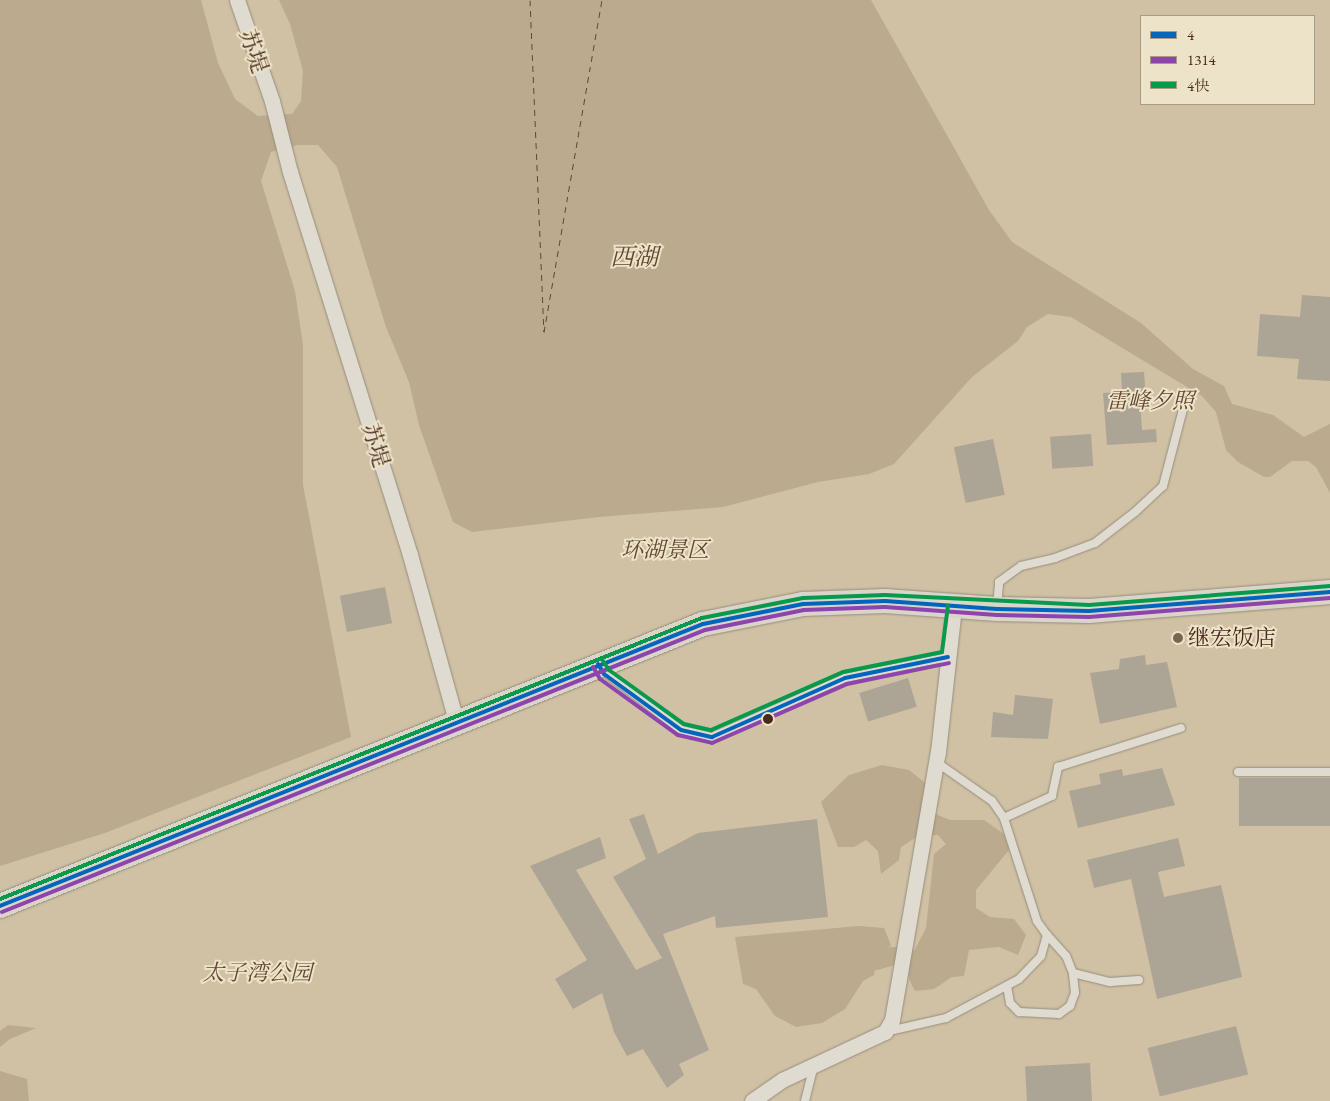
<!DOCTYPE html>
<html>
<head>
<meta charset="utf-8">
<style>
	body { margin:0 }
	#map { position:relative; width:1330px; height:1101px; overflow:hidden; background:#d7ceb8; font-family:"EB Garamond","Noto Serif SC",serif }
	div>[style] { position:absolute }
	.green>* { inset:0; background:#d0c1a4 }
	.water>* { inset:0; background:#bbaa8d }
	.canal>* { height:18px; margin:-9px; padding:0 9px; transform-origin:9px; border-radius:9px; background:#bbaa8d }
	.ferry>* { height:1px; margin-top:-0.5px; transform-origin:0; background:repeating-linear-gradient(90deg,#624534 0 6px,transparent 0 11px) }
	.building>* { inset:0; background:#aca494; transform-origin:0 0 }
	.roads { filter:drop-shadow(0 0 1px #968d7f) drop-shadow(0 0 1px #968d7f) }
	.lane>* { height:8px; margin:-4px; padding:0 4px; transform-origin:4px; border-radius:4px; background:#e0dbd0 }
	.street>* { height:15px; margin:-7.5px; padding:0 7.5px; transform-origin:7.5px; border-radius:7.5px; background:#e0dbd0 }
	.primary>* { height:24px; margin:-12px; padding:0 12px; transform-origin:12px; border-radius:12px; background:#dad5c8 }
	.bus-1>* { height:4px; margin:-2px; padding:0 2px; transform-origin:2px; border-radius:2px; background:#0065bd }
	.bus-2>* { height:4px; margin:-2px; padding:0 2px; transform-origin:2px; border-radius:2px; background:#8e44ad }
	.bus-3>* { height:4px; margin:-2px; padding:0 2px; transform-origin:2px; border-radius:2px; background:#079a4c }
	.dots>* { width:14px; height:14px; translate:-50% -50%; box-sizing:border-box; border:2px solid #ede3c8; border-radius:50% }
	span { translate:-50% -50%; white-space:nowrap; text-align:center; line-height:1.15; -webkit-text-stroke:4px #ede3c8; paint-order:stroke }
	.street-label { font-size:22px; color:#49291c }
	.park-label { font-size:22px; color:#634534; font-style:italic }
	.poi-label { font-size:22px; color:#49291c }
	.left { translate:0 -50%; text-align:left }
	.water-label { font-size:24px; color:#624534; font-style:italic }
	.legend { position:absolute; left:1140px; top:15px; width:175px; height:90px; box-sizing:border-box; background:#ede3c8; border:1px solid #ab9983; margin:0; padding:6px 9px; list-style:none; font-size:15px; color:#49291c }
	.legend li { display:flex; align-items:center; gap:10px; height:25px }
	.legend b { width:25px; border:1px solid #ab9983 }
</style>
</head>
<body>
<div id="map">
	<div class="green">
		<div style="clip-path:polygon(evenodd,0 0,1330px 0,1330px 1101px,0 1101px,0 0,1141px 16px,1314px 16px,1314px 104px,1141px 104px,1141px 16px)"></div>
	</div>
	<div class="water">
		<div style="clip-path:polygon(0 0,201px 0,218px 63px,235px 99px,258px 116px,292px 114px,301px 101px,303px 71px,290px 24px,279px 0,871px 0,989px 210px,1012px 242px,1141px 323px,1193px 369px,1224px 386px,1232px 404px,1273px 415px,1304px 437px,1330px 424px,1330px 493px,1316px 467px,1308px 461px,1292px 461px,1270px 477px,1264px 477px,1238px 462px,1226px 450px,1216px 412px,1202px 396px,1071px 317px,1048px 314px,1027px 327px,1018px 341px,972px 377px,894px 464px,869px 474px,818px 482px,723px 507px,599px 517px,472px 532px,453px 522px,419px 425px,409px 382px,386px 327px,337px 167px,318px 145px,298px 145px,271px 152px,261px 181px,295px 291px,303px 345px,303px 485px,351px 737px,105px 833px,0 866px)"></div>
		<div style="clip-path:polygon(882px 765px,909px 770px,929px 786px,926px 810px,950px 820px,984px 820px,1004px 834px,1009px 850px,976px 890px,976px 908px,990px 917px,1014px 919px,1026px 935px,1018px 955px,999px 947px,969px 950px,964px 976px,952px 977px,934px 989px,915px 991px,909px 979px,908px 963px,926px 928px,934px 854px,946px 844px,938px 835px,918px 836px,901px 847px,899px 860px,881px 874px,878px 851px,866px 840px,854px 847px,838px 847px,821px 802px,849px 775px)"></div>
		<div style="clip-path:polygon(859px 926px,884px 928px,891px 945px,876px 961px,874px 975px,863px 981px,845px 1009px,822px 1023px,796px 1027px,775px 1016px,756px 989px,743px 984px,735px 937px)"></div>
		<div style="clip-path:polygon(8px 1025px,36px 1028px,10px 1039px,0 1047px,0 1031px)"></div>
		<div style="clip-path:polygon(0 1071px,27px 1079px,29px 1101px,0 1101px)"></div>
	</div>
	<div class="canal">
		<div style="left:876px;top:961px;width:18px;rotate:-16deg"></div>
		<div style="left:893px;top:956px;width:16px;rotate:4deg"></div>
	</div>
	<div class="ferry">
		<div style="left:530px;top:0;width:332px;rotate:87.6deg"></div>
		<div style="left:544px;top:332px;width:337px;rotate:-80.1deg"></div>
	</div>
	<div class="building">
		<div style="clip-path:polygon(1302px 295px,1330px 297px,1330px 381px,1297px 379px,1299px 359px,1257px 356px,1260px 314px,1300px 317px)"></div>
		<div style="clip-path:polygon(1144px 372px,1146px 399px,1140px 399px,1142px 430px,1156px 429px,1157px 442px,1107px 445px,1103px 393px,1122px 392px,1121px 373px)"></div>
		<div style="left:1091px;top:434px;width:32px;height:41px;rotate:86deg"></div>
		<div style="left:993px;top:439px;width:57px;height:40px;rotate:78deg"></div>
		<div style="left:385px;top:587px;width:37px;height:46px;rotate:79deg"></div>
		<div style="clip-path:polygon(1145px 655px,1146px 665px,1167px 662px,1177px 707px,1100px 724px,1090px 673px,1119px 669px,1120px 659px)"></div>
		<div style="left:908px;top:678px;width:30px;height:51px;rotate:73deg"></div>
		<div style="clip-path:polygon(1015px 695px,1053px 699px,1048px 739px,991px 737px,993px 712px,1013px 715px)"></div>
		<div style="clip-path:polygon(1162px 768px,1175px 805px,1078px 828px,1069px 791px,1101px 784px,1099px 774px,1122px 769px,1123px 776px)"></div>
		<div style="left:1330px;top:778px;width:48px;height:91px;rotate:90deg"></div>
		<div style="clip-path:polygon(644px 814px,658px 854px,698px 833px,817px 819px,828px 917px,716px 928px,715px 916px,663px 934px,709px 1050px,679px 1064px,684px 1075px,667px 1088px,643px 1049px,627px 1056px,614px 1032px,602px 993px,573px 1009px,555px 979px,587px 960px,530px 866px,600px 837px,606px 858px,576px 870px,636px 970px,662px 958px,613px 877px,646px 859px,629px 819px)"></div>
		<div style="clip-path:polygon(1178px 838px,1185px 866px,1158px 872px,1164px 897px,1221px 885px,1242px 977px,1157px 999px,1131px 879px,1094px 888px,1087px 860px)"></div>
		<div style="left:1236px;top:1026px;width:50px;height:91px;rotate:76deg"></div>
		<div style="left:1090px;top:1063px;width:38px;height:65px;rotate:87deg"></div>
	</div>
	<div class="roads">
		<div class="lane">
			<div style="left:997px;top:607px;width:25px;rotate:-85deg"></div>
			<div style="left:999px;top:582px;width:27px;rotate:-36deg"></div>
			<div style="left:1021px;top:566px;width:35px;rotate:-13deg"></div>
			<div style="left:1055px;top:558px;width:43px;rotate:-20.6deg"></div>
			<div style="left:1095px;top:543px;width:51px;rotate:-37.8deg"></div>
			<div style="left:1135px;top:512px;width:38px;rotate:-43deg"></div>
			<div style="left:1163px;top:486px;width:95px;rotate:-75.4deg"></div>
			<div style="left:601px;top:669px;width:101px;rotate:37.3deg"></div>
			<div style="left:681px;top:730px;width:32px;rotate:13deg"></div>
			<div style="left:712px;top:737px;width:145px;rotate:-23.9deg"></div>
			<div style="left:845px;top:678px;width:105px;rotate:-11.5deg"></div>
			<div style="left:1238px;top:772px;width:92px"></div>
			<div style="left:1004px;top:818px;width:53px;rotate:-24.6deg"></div>
			<div style="left:1052px;top:796px;width:30px;rotate:-78deg"></div>
			<div style="left:1058px;top:767px;width:129px;rotate:-17.6deg"></div>
			<div style="left:1073px;top:973px;width:38px;rotate:14deg"></div>
			<div style="left:1110px;top:982px;width:29px;rotate:-4deg"></div>
			<div style="left:1007px;top:986px;width:17px;rotate:80deg"></div>
			<div style="left:1010px;top:1003px;width:13px;rotate:45deg"></div>
			<div style="left:1019px;top:1012px;width:40px;rotate:2.9deg"></div>
			<div style="left:1059px;top:1014px;width:14px;rotate:-36deg"></div>
			<div style="left:1070px;top:1006px;width:14px;rotate:-69deg"></div>
			<div style="left:1075px;top:993px;width:20px;rotate:-96deg"></div>
			<div style="left:1073px;top:973px;width:18px;rotate:-112deg"></div>
			<div style="left:1066px;top:956px;width:28px;rotate:-132deg"></div>
			<div style="left:885px;top:1032px;width:63px;rotate:-12.9deg"></div>
			<div style="left:946px;top:1018px;width:83px;rotate:-28.1deg"></div>
			<div style="left:1019px;top:979px;width:32px;rotate:-46deg"></div>
			<div style="left:1041px;top:956px;width:22px;rotate:-74deg"></div>
			<div style="left:1047px;top:935px;width:17px;rotate:-126deg"></div>
			<div style="left:1037px;top:921px;width:108px;rotate:-107.8deg"></div>
			<div style="left:1004px;top:818px;width:21px;rotate:-125deg"></div>
			<div style="left:992px;top:801px;width:68px;rotate:-145.1deg"></div>
			<div style="left:805px;top:1101px;width:37px;rotate:-76deg"></div>
		</div>
		<div class="street">
			<div style="left:237px;top:0;width:107px;rotate:70.9deg"></div>
			<div style="left:272px;top:101px;width:73px;rotate:75.8deg"></div>
			<div style="left:290px;top:172px;width:401px;rotate:72.6deg"></div>
			<div style="left:410px;top:555px;width:172px;rotate:74.5deg"></div>
			<div style="left:752px;top:1101px;width:37px;rotate:-35deg"></div>
			<div style="left:782px;top:1080px;width:114px;rotate:-25deg"></div>
			<div style="left:885px;top:1032px;width:14px;rotate:-60deg"></div>
			<div style="left:892px;top:1020px;width:272px;rotate:-80.3deg"></div>
			<div style="left:938px;top:752px;width:147px;rotate:-83.7deg"></div>
		</div>
		<div class="primary">
			<div style="left:0;top:906px;width:757px;rotate:-21.86deg"></div>
			<div style="left:703px;top:624px;width:102px;rotate:-11.3deg"></div>
			<div style="left:803px;top:604px;width:82px;rotate:-2.1deg"></div>
			<div style="left:885px;top:601px;width:112px;rotate:4.1deg"></div>
			<div style="left:997px;top:609px;width:92px;rotate:1.2deg"></div>
			<div style="left:1089px;top:611px;width:242px;rotate:-4.5deg"></div>
		</div>
	</div>
	<div class="bus-1">
		<div style="left:598px;top:664px;width:12px;rotate:59deg"></div>
		<div style="left:604px;top:674px;width:95px;rotate:36deg"></div>
		<div style="left:681px;top:730px;width:32px;rotate:13deg"></div>
		<div style="left:712px;top:737px;width:145px;rotate:-23.9deg"></div>
		<div style="left:845px;top:678px;width:105px;rotate:-11.5deg"></div>
		<div style="left:0;top:906px;width:757px;rotate:-21.86deg"></div>
		<div style="left:703px;top:624px;width:102px;rotate:-11.3deg"></div>
		<div style="left:803px;top:604px;width:82px;rotate:-2.1deg"></div>
		<div style="left:885px;top:601px;width:112px;rotate:4.1deg"></div>
		<div style="left:997px;top:609px;width:92px;rotate:1.2deg"></div>
		<div style="left:1089px;top:611px;width:242px;rotate:-4.5deg"></div>
	</div>
	<div class="bus-2">
		<div style="left:593px;top:667px;width:14px;rotate:60deg"></div>
		<div style="left:600px;top:679px;width:96px;rotate:35.7deg"></div>
		<div style="left:678px;top:735px;width:35px;rotate:13deg"></div>
		<div style="left:712px;top:743px;width:147px;rotate:-23.6deg"></div>
		<div style="left:847px;top:684px;width:104px;rotate:-11.6deg"></div>
		<div style="left:2px;top:912px;width:757px;rotate:-21.86deg"></div>
		<div style="left:705px;top:630px;width:101px;rotate:-11.4deg"></div>
		<div style="left:804px;top:610px;width:81px;rotate:-2.1deg"></div>
		<div style="left:885px;top:607px;width:112px;rotate:4.1deg"></div>
		<div style="left:997px;top:615px;width:92px;rotate:1.2deg"></div>
		<div style="left:1089px;top:617px;width:242px;rotate:-4.5deg"></div>
	</div>
	<div class="bus-3">
		<div style="left:603px;top:661px;width:11px;rotate:56deg"></div>
		<div style="left:609px;top:670px;width:92px;rotate:35.8deg"></div>
		<div style="left:684px;top:724px;width:28px;rotate:13deg"></div>
		<div style="left:711px;top:730px;width:144px;rotate:-23.7deg"></div>
		<div style="left:843px;top:672px;width:101px;rotate:-11.4deg"></div>
		<div style="left:942px;top:652px;width:47px;rotate:-82.7deg"></div>
		<div style="left:0;top:899px;width:756px;rotate:-21.82deg"></div>
		<div style="left:702px;top:618px;width:103px;rotate:-11.2deg"></div>
		<div style="left:803px;top:598px;width:82px;rotate:-2.1deg"></div>
		<div style="left:885px;top:595px;width:204px;rotate:2.8deg"></div>
		<div style="left:1089px;top:605px;width:242px;rotate:-4.5deg"></div>
	</div>
	<div class="dots">
		<div style="left:1178px;top:638px;background:#7b6353"></div>
		<div style="left:768px;top:719px;background:#49291c"></div>
	</div>
	<div class="street-label">
		<span style="left:254px;top:51px;rotate:71deg">苏堤</span>
		<span style="left:376px;top:445px;rotate:73deg">苏堤</span>
	</div>
	<div class="park-label">
		<span style="left:1150px;top:401px">雷峰夕照</span>
		<span style="left:665px;top:550px">环湖景区</span>
		<span style="left:257px;top:973px">太子湾公园</span>
	</div>
	<div class="poi-label">
		<span class="left" style="left:1188px;top:638px">继宏饭店</span>
	</div>
	<div class="water-label">
		<span style="left:634px;top:257px">西湖</span>
	</div>
	<ul class="legend">
	<li><b style="height:6px;background:#0065bd"></b>4</li>
	<li><b style="height:6px;background:#8e44ad"></b>1314</li>
	<li><b style="height:6px;background:#079a4c"></b>4快</li>
	</ul>
</div>
</body>
</html>
